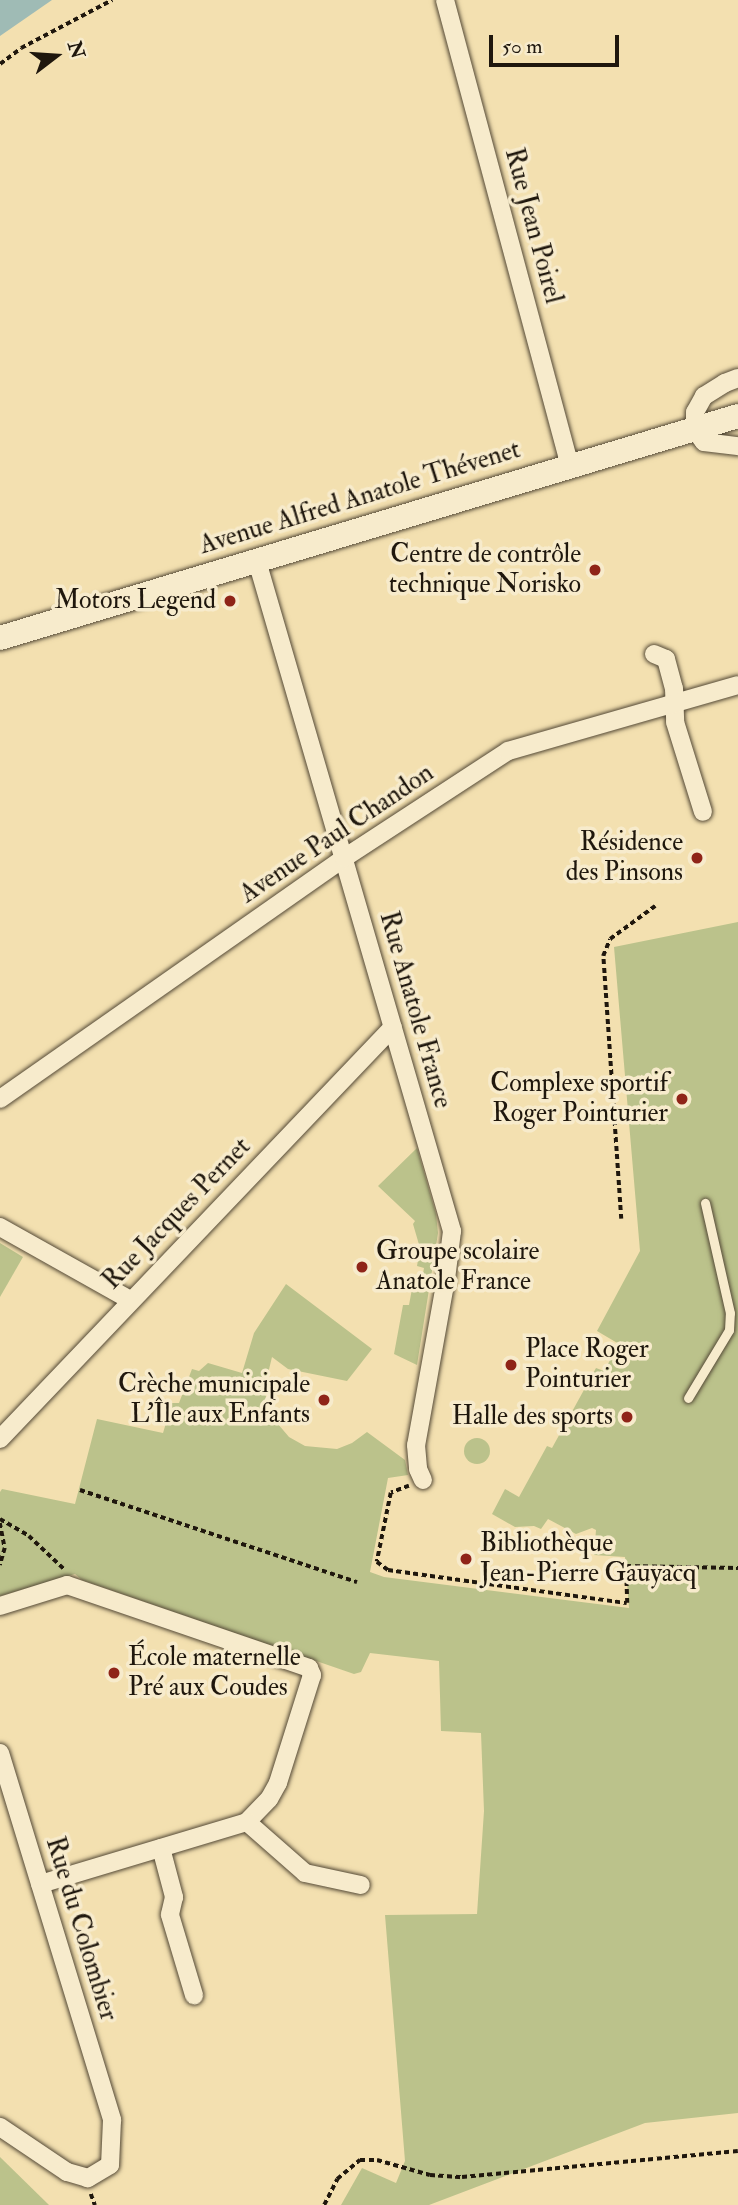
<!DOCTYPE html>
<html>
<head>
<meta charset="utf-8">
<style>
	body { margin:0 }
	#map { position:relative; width:738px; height:2205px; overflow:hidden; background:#f3e0b0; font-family:"IM FELL Double Pica",serif }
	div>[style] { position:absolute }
	.green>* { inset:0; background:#bbc28b }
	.round { border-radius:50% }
	.water>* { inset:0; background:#9fbbb5 }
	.path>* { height:3.5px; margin-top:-1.75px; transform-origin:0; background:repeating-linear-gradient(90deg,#1f170d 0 5px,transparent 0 8.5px) }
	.roads { filter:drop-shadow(0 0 2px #544936) drop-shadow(0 0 2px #544936) }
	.service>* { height:9px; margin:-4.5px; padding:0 4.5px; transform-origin:4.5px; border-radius:4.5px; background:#f7ebcc }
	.minor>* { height:18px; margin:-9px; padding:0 9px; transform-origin:9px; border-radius:9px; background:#f7ebcc }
	.secondary>* { height:24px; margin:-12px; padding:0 12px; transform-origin:12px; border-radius:12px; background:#f7ebcc }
	.dots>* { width:19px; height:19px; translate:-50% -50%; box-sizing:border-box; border:4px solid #f7ebcc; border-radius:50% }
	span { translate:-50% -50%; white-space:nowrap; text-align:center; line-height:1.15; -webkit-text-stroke:7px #f7ebcc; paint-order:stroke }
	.street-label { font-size:26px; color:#1f170d }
	.poi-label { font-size:26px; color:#1f170d }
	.right { translate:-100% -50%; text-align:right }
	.left { translate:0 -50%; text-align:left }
	.north { position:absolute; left:21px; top:21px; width:70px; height:70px; -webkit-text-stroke:5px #f7ebcc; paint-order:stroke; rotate:73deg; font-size:19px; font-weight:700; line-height:28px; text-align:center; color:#1f170d }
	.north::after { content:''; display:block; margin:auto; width:24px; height:32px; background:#1f170d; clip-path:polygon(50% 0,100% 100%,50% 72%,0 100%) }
	.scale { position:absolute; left:489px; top:35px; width:130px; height:32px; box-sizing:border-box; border:4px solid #1f170d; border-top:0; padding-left:9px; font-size:21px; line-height:24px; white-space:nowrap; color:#1f170d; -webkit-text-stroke:5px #f7ebcc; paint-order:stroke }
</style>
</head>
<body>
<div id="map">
	<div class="green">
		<div style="clip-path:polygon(738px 922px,738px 2113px,645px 2123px,429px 2205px,341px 2205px,362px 2168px,396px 2183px,405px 2161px,385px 1915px,477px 1914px,484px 1811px,481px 1733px,441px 1731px,439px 1661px,370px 1653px,361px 1672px,354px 1674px,82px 1580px,75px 1574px,0 1596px,0 1492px,2px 1489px,75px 1504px,97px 1419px,163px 1433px,172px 1403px,179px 1403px,192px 1369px,199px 1371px,208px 1363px,242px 1373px,254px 1333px,286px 1284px,372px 1349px,347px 1381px,288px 1369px,272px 1357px,264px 1390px,272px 1417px,289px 1437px,305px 1446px,337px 1449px,352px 1443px,367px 1432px,405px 1460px,408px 1475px,388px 1478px,370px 1572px,384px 1577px,629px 1608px,625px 1557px,594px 1555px,596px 1530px,592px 1528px,576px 1534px,548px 1519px,541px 1529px,534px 1526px,515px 1527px,492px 1514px,505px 1489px,519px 1497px,547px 1446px,552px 1448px,596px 1368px,604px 1371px,619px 1344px,597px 1331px,640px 1251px,614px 947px)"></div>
		<div style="clip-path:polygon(417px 1148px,436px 1214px,438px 1233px,417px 1365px,394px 1354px,403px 1305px,409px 1305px,412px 1289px,420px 1290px,424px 1268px,417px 1266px,420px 1248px,413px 1224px,415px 1221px,378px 1186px)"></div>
		<div style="clip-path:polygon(0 1243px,23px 1257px,0 1297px)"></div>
		<div class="round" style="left:464px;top:1438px;width:26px;height:26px"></div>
		<div style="clip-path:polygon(0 2157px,49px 2205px,0 2205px)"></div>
	</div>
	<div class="water">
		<div style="clip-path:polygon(0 0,52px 0,0 36px)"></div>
	</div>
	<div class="path">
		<div style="left:0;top:64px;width:26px;rotate:-37deg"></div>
		<div style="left:21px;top:48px;width:103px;rotate:-27.8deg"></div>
		<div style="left:621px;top:1219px;width:264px;rotate:-93.9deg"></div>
		<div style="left:603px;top:956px;width:18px;rotate:-68deg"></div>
		<div style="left:610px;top:939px;width:56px;rotate:-36.3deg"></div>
		<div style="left:409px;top:1486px;width:19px;rotate:159deg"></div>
		<div style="left:391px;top:1493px;width:70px;rotate:101.5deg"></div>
		<div style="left:377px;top:1562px;width:14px;rotate:36deg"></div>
		<div style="left:388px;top:1570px;width:241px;rotate:7.9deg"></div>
		<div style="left:627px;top:1603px;width:37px;rotate:-92deg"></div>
		<div style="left:626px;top:1566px;width:112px;rotate:1deg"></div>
		<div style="left:80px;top:1490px;width:292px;rotate:18.4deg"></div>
		<div style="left:0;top:1519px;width:34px;rotate:30deg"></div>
		<div style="left:29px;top:1536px;width:48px;rotate:43.3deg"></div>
		<div style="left:0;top:1523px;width:25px;rotate:79deg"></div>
		<div style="left:5px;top:1548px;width:18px;rotate:106deg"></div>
		<div style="left:91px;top:2194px;width:12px;rotate:70deg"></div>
		<div style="left:324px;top:2205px;width:29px;rotate:-63deg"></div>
		<div style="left:337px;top:2179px;width:30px;rotate:-40deg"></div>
		<div style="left:360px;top:2160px;width:17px"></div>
		<div style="left:377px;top:2160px;width:55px;rotate:15.8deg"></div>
		<div style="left:430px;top:2175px;width:32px;rotate:4deg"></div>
		<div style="left:462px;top:2177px;width:277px;rotate:-5.4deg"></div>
	</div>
	<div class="roads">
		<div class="service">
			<div style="left:688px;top:1398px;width:79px;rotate:-58.9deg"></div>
			<div style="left:729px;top:1330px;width:17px;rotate:-87deg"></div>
			<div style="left:730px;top:1313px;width:113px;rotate:-102.8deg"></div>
		</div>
		<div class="minor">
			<div style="left:445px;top:0;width:482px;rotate:75deg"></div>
			<div style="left:738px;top:378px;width:14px;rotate:159deg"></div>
			<div style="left:725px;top:383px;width:25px;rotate:148deg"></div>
			<div style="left:704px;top:396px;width:18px;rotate:119deg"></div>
			<div style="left:695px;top:412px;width:18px;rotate:90deg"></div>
			<div style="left:695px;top:430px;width:15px;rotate:53deg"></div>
			<div style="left:704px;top:442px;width:34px;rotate:7deg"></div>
			<div style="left:257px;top:561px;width:698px;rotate:73.77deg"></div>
			<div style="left:452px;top:1231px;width:48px;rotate:97.1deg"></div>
			<div style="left:446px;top:1279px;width:169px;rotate:100.2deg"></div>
			<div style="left:416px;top:1445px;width:24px;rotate:85deg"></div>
			<div style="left:418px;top:1469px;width:12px;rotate:66deg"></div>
			<div style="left:654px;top:654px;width:13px;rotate:23deg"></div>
			<div style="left:666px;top:659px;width:30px;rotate:75deg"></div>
			<div style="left:674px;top:688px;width:34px;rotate:88deg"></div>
			<div style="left:675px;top:722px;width:94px;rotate:72.7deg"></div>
			<div style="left:0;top:1099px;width:420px;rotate:-35deg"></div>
			<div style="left:344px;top:858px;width:196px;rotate:-33.1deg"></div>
			<div style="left:508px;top:751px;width:239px;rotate:-16deg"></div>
			<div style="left:0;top:1227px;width:149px;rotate:29.3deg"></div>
			<div style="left:0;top:1439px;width:569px;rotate:-46.35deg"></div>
			<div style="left:0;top:1606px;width:70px;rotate:-17.4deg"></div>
			<div style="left:67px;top:1585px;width:256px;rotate:18.9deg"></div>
			<div style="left:309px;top:1668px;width:8px;rotate:67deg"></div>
			<div style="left:312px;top:1675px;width:113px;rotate:107.5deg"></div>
			<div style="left:278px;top:1783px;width:18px;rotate:119deg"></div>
			<div style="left:269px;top:1799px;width:32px;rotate:134deg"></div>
			<div style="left:247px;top:1822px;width:216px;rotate:163.3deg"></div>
			<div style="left:0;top:1753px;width:384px;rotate:73deg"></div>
			<div style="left:112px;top:2120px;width:45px;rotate:92.5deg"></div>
			<div style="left:110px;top:2165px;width:26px;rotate:149deg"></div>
			<div style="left:88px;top:2178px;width:22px;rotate:-164deg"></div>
			<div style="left:67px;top:2172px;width:81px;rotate:-146.1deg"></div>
			<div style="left:247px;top:1822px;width:77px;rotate:41.3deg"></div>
			<div style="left:305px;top:1873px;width:57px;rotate:12.1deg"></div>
			<div style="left:161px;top:1848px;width:51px;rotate:75.1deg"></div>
			<div style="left:174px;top:1897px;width:18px;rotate:103deg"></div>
			<div style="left:170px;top:1915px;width:84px;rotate:73.3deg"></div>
		</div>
		<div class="secondary">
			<div style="left:0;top:638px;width:771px;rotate:-16.74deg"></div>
		</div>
	</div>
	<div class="dots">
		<div style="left:595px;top:570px;background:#8f2418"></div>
		<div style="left:230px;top:601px;background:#8f2418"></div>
		<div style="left:697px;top:858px;background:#8f2418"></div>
		<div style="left:682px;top:1099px;background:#8f2418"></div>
		<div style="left:362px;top:1267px;background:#8f2418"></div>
		<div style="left:511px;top:1365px;background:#8f2418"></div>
		<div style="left:324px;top:1400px;background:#8f2418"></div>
		<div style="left:627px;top:1417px;background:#8f2418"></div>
		<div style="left:466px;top:1559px;background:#8f2418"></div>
		<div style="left:114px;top:1673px;background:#8f2418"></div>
	</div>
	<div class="street-label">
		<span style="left:533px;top:226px;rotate:75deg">Rue Jean Poirel</span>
		<span style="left:360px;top:498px;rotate:-17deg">Avenue Alfred Anatole Thévenet</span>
		<span style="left:337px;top:834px;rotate:-34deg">Avenue Paul Chandon</span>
		<span style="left:415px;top:1010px;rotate:74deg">Rue Anatole France</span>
		<span style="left:177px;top:1214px;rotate:-46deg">Rue Jacques Pernet</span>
		<span style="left:81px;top:1929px;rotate:73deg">Rue du Colombier</span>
	</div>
	<div class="poi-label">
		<span class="right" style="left:581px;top:570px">Centre de contrôle<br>technique Norisko</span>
		<span class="right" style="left:216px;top:601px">Motors Legend</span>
		<span class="right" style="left:683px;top:858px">Résidence<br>des Pinsons</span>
		<span class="right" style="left:668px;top:1099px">Complexe sportif<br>Roger Pointurier</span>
		<span class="left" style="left:376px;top:1267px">Groupe scolaire<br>Anatole France</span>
		<span class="left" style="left:525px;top:1365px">Place Roger<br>Pointurier</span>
		<span class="right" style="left:310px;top:1400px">Crèche municipale<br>L'Île aux Enfants</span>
		<span class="right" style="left:613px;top:1417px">Halle des sports</span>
		<span class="left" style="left:480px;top:1559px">Bibliothèque<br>Jean-Pierre Gauyacq</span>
		<span class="left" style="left:128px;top:1673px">École maternelle<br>Pré aux Coudes</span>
	</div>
	<div class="north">N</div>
	<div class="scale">50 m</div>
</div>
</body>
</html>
